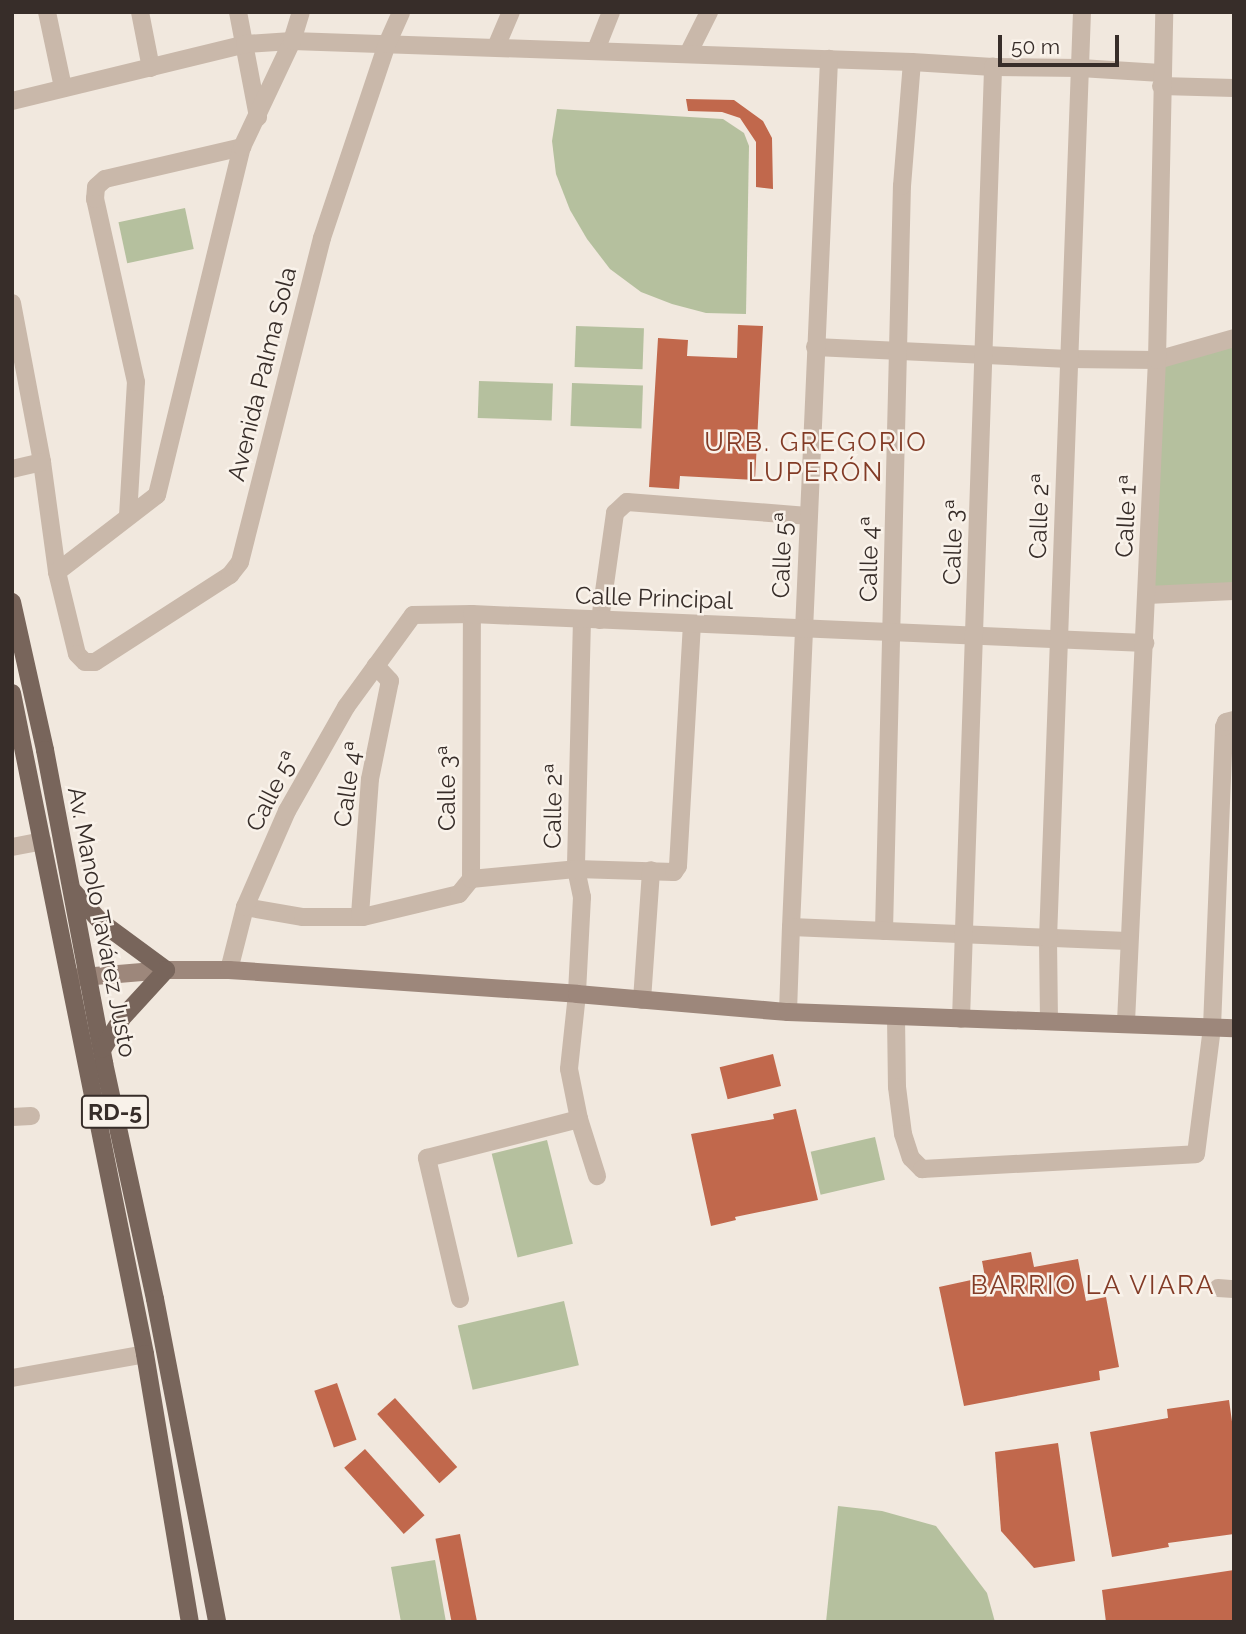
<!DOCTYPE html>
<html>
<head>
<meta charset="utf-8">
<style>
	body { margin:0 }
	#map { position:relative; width:1246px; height:1634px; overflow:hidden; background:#f1e8de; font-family:Raleway,sans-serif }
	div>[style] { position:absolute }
	.green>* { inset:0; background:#b5c09e; transform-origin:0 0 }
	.building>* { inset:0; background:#c1684c; transform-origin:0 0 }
	.street>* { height:18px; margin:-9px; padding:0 9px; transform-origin:9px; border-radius:9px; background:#c9b8aa }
	.secondary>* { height:18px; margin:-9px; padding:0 9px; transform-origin:9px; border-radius:9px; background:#9d877b }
	.primary>* { height:18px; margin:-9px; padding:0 9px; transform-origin:9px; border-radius:9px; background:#78655b }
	span { translate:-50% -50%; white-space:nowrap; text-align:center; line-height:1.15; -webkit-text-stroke:5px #f9f2ea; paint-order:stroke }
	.shield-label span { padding:2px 5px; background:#f9f2ea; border:2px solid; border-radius:5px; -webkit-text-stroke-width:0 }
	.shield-label { font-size:23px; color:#372d29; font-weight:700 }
	.street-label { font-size:24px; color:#372d29 }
	.neighbourhood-label { font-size:26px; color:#823b26; letter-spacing:2px }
	.frame { position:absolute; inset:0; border:14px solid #372d29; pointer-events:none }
	.scale { position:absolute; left:998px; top:35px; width:121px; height:32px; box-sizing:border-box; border:4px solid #372d29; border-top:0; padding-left:9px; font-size:21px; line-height:24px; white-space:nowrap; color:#372d29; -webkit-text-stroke:5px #f9f2ea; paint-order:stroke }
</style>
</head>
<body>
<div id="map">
	<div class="green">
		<div style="clip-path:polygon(557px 109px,723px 119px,744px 133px,749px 146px,746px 314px,706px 313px,672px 304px,641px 292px,610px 269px,587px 239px,570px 210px,556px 174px,552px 141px)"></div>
		<div style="left:185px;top:208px;width:42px;height:68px;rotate:78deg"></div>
		<div style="left:576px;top:326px;width:68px;height:41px;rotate:2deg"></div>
		<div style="clip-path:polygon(1234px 338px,1234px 591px,1147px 595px,1157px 360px)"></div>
		<div style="left:479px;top:381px;width:74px;height:37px;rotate:2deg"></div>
		<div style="left:572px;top:383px;width:71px;height:43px;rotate:2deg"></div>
		<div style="left:875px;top:1137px;width:44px;height:66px;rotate:77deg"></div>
		<div style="left:547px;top:1140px;width:107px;height:57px;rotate:76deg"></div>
		<div style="left:564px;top:1301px;width:66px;height:109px;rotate:77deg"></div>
		<div style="clip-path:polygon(838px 1506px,882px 1511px,936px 1526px,987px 1593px,995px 1622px,826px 1622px)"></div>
		<div style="clip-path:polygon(435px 1560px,446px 1622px,401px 1622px,391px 1567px)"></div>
	</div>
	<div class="building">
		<div style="clip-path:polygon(686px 99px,734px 100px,763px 121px,772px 138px,773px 189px,756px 187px,756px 142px,740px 118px,722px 112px,688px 111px)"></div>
		<div style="clip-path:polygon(738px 325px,763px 326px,755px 480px,680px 476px,679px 489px,649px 487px,658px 338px,688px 340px,687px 356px,737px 358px)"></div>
		<div style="left:773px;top:1054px;width:33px;height:55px;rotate:76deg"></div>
		<div style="clip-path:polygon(796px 1109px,818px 1200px,735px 1217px,736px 1220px,711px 1226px,691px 1134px,774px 1119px,773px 1114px)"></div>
		<div style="clip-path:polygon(1031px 1252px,1034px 1267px,1078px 1259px,1086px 1301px,1106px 1297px,1119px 1367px,1099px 1371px,1100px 1380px,964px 1406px,939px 1287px,985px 1277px,982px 1261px)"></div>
		<div style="left:337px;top:1383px;width:60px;height:24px;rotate:71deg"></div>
		<div style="left:395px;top:1398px;width:93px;height:24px;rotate:48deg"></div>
		<div style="clip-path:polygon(1229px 1400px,1234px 1436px,1234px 1534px,1168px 1543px,1169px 1547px,1112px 1557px,1090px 1432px,1168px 1418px,1167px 1409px)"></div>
		<div style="clip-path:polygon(1058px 1443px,1075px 1561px,1034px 1568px,1001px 1531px,995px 1452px)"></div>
		<div style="left:365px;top:1449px;width:89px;height:28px;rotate:48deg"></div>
		<div style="left:460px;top:1534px;width:88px;height:25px;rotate:79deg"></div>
		<div style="clip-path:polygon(1234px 1570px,1234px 1622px,1106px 1622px,1102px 1590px)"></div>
	</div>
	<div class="street">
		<div style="left:47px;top:12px;width:77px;rotate:78deg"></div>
		<div style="left:140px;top:12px;width:57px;rotate:78.9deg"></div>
		<div style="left:238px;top:12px;width:107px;rotate:79.2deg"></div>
		<div style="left:496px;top:47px;width:38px;rotate:-67deg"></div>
		<div style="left:596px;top:50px;width:41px;rotate:-68.5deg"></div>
		<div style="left:688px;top:54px;width:47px;rotate:-63.4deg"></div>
		<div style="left:1161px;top:86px;width:73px;rotate:1.6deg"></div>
		<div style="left:12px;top:101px;width:240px;rotate:-13.7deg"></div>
		<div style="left:245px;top:44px;width:47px;rotate:-3.7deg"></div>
		<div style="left:292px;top:41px;width:620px;rotate:1.94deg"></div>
		<div style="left:912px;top:62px;width:81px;rotate:3.5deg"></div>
		<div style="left:993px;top:67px;width:87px;rotate:0.7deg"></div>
		<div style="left:1080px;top:68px;width:81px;rotate:3.5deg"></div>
		<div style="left:12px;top:303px;width:162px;rotate:79.3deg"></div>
		<div style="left:42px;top:462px;width:111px;rotate:82.2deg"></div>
		<div style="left:57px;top:572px;width:84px;rotate:76.3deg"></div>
		<div style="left:77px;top:654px;width:11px;rotate:45deg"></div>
		<div style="left:85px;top:662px;width:10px"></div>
		<div style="left:95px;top:662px;width:161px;rotate:-32.8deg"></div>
		<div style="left:230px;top:575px;width:16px;rotate:-52deg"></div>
		<div style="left:240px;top:562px;width:334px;rotate:-75.8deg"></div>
		<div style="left:322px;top:238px;width:205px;rotate:-71.5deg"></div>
		<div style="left:387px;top:44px;width:35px;rotate:-66deg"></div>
		<div style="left:815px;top:347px;width:254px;rotate:2.7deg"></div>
		<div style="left:1069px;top:359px;width:88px;rotate:0.7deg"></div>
		<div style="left:1157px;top:360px;width:80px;rotate:-15.9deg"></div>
		<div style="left:12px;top:469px;width:31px;rotate:-13deg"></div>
		<div style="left:128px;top:516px;width:134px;rotate:-86.6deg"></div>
		<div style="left:136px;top:382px;width:188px;rotate:-102.6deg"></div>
		<div style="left:95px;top:199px;width:12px;rotate:-85deg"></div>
		<div style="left:96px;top:187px;width:12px;rotate:-42deg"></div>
		<div style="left:105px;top:179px;width:141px;rotate:-13.1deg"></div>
		<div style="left:57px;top:572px;width:126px;rotate:-37.6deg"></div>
		<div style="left:157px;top:495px;width:358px;rotate:-76.3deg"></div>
		<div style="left:242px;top:147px;width:117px;rotate:-64.7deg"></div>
		<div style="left:292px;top:41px;width:30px;rotate:-73deg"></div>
		<div style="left:1147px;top:595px;width:87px;rotate:-2.6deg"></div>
		<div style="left:582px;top:619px;width:250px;rotate:91.4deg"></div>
		<div style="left:576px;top:869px;width:29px;rotate:78deg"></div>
		<div style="left:582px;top:897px;width:97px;rotate:93deg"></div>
		<div style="left:577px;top:994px;width:75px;rotate:96.1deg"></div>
		<div style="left:569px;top:1069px;width:51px;rotate:78.7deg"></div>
		<div style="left:579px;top:1119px;width:60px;rotate:72.5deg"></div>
		<div style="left:600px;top:620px;width:108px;rotate:-82deg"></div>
		<div style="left:615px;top:513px;width:16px;rotate:-43deg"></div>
		<div style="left:627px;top:502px;width:181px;rotate:4.4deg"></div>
		<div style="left:12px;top:847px;width:31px;rotate:-11deg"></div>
		<div style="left:471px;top:879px;width:265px;rotate:-89.8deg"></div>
		<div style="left:245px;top:907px;width:59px;rotate:9.8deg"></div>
		<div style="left:303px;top:917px;width:60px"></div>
		<div style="left:363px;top:917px;width:99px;rotate:-13.5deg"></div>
		<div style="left:459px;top:894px;width:19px;rotate:-51deg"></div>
		<div style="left:471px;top:879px;width:105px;rotate:-5.4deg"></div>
		<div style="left:576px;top:869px;width:98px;rotate:1.8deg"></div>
		<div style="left:674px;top:872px;width:7px;rotate:-56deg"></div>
		<div style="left:678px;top:866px;width:242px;rotate:-86.7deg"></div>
		<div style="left:360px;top:915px;width:136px;rotate:-85.8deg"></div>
		<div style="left:370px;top:779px;width:100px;rotate:-78.5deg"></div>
		<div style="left:390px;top:681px;width:21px;rotate:-133deg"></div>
		<div style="left:791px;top:927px;width:869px;rotate:-87.49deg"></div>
		<div style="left:884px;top:931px;width:745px;rotate:-88.62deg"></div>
		<div style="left:902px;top:186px;width:124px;rotate:-85.4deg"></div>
		<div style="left:229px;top:970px;width:65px;rotate:-75.7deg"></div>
		<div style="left:245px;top:907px;width:105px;rotate:-66.4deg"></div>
		<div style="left:287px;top:811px;width:120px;rotate:-60.4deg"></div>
		<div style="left:346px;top:707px;width:114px;rotate:-53.9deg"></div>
		<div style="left:413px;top:615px;width:59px;rotate:-1deg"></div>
		<div style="left:472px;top:614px;width:674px;rotate:2.47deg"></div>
		<div style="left:642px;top:1000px;width:130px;rotate:-86deg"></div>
		<div style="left:788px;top:1012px;width:85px;rotate:-88deg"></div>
		<div style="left:791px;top:927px;width:337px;rotate:2.4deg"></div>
		<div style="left:896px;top:1017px;width:70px;rotate:89.2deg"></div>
		<div style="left:897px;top:1087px;width:47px;rotate:82.7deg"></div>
		<div style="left:903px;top:1134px;width:25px;rotate:72deg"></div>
		<div style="left:911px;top:1158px;width:16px;rotate:45deg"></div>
		<div style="left:922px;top:1169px;width:274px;rotate:-3.1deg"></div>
		<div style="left:1196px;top:1154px;width:128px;rotate:-82.8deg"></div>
		<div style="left:1212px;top:1027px;width:300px;rotate:-87.7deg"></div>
		<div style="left:1224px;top:727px;width:5px;rotate:-68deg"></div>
		<div style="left:1226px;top:722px;width:8px;rotate:-14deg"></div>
		<div style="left:961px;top:1019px;width:953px;rotate:-88.07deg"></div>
		<div style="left:1049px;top:1021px;width:82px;rotate:-90.7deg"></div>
		<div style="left:1048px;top:939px;width:928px;rotate:-87.9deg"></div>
		<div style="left:1126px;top:1022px;width:663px;rotate:-87.32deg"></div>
		<div style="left:1157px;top:360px;width:348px;rotate:-88.8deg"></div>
		<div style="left:12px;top:1117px;width:19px;rotate:-3deg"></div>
		<div style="left:1218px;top:1288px;width:16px;rotate:4deg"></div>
		<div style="left:460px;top:1299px;width:145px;rotate:-103.2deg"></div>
		<div style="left:427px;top:1158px;width:157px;rotate:-14.4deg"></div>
		<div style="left:12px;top:1378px;width:135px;rotate:-10.2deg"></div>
	</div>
	<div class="secondary">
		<div style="left:71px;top:978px;width:95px;rotate:-4.8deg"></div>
		<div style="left:166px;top:970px;width:63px"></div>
		<div style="left:229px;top:970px;width:349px;rotate:3.9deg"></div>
		<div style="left:577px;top:994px;width:212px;rotate:4.9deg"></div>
		<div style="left:788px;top:1012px;width:446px;rotate:2.1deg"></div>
	</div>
	<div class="primary">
		<div style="left:12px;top:602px;width:152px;rotate:77.4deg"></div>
		<div style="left:45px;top:750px;width:319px;rotate:79.3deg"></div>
		<div style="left:104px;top:1063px;width:241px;rotate:77.8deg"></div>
		<div style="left:155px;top:1299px;width:329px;rotate:79.1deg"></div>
		<div style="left:12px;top:693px;width:674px;rotate:78.62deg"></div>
		<div style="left:145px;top:1354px;width:272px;rotate:80.5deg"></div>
		<div style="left:73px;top:891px;width:42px;rotate:47.9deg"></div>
		<div style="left:101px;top:922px;width:81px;rotate:36.4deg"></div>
		<div style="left:166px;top:970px;width:65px;rotate:132.5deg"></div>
		<div style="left:122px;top:1018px;width:36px;rotate:122deg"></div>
	</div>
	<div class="shield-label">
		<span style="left:115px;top:1112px">RD-5</span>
	</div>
	<div class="street-label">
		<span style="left:262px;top:374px;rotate:-76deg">Avenida Palma Sola</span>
		<span style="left:1039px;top:516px;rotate:-88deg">Calle 2ª</span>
		<span style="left:1126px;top:516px;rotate:-87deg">Calle 1ª</span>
		<span style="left:953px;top:542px;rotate:-88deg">Calle 3ª</span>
		<span style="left:782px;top:555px;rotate:-88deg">Calle 5ª</span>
		<span style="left:869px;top:559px;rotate:-89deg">Calle 4ª</span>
		<span style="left:654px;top:598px;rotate:2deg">Calle Principal</span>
		<span style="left:348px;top:784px;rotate:-82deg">Calle 4ª</span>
		<span style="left:447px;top:788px;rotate:-90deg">Calle 3ª</span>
		<span style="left:272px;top:791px;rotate:-63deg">Calle 5ª</span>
		<span style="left:553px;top:806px;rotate:-89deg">Calle 2ª</span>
		<span style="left:102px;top:922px;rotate:79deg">Av. Manolo Tavárez Justo</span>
	</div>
	<div class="neighbourhood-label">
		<span style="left:816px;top:458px">URB. GREGORIO<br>LUPERÓN</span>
		<span style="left:1093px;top:1286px">BARRIO LA VIARA</span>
	</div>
	<div class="frame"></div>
	<div class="scale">50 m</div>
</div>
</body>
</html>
